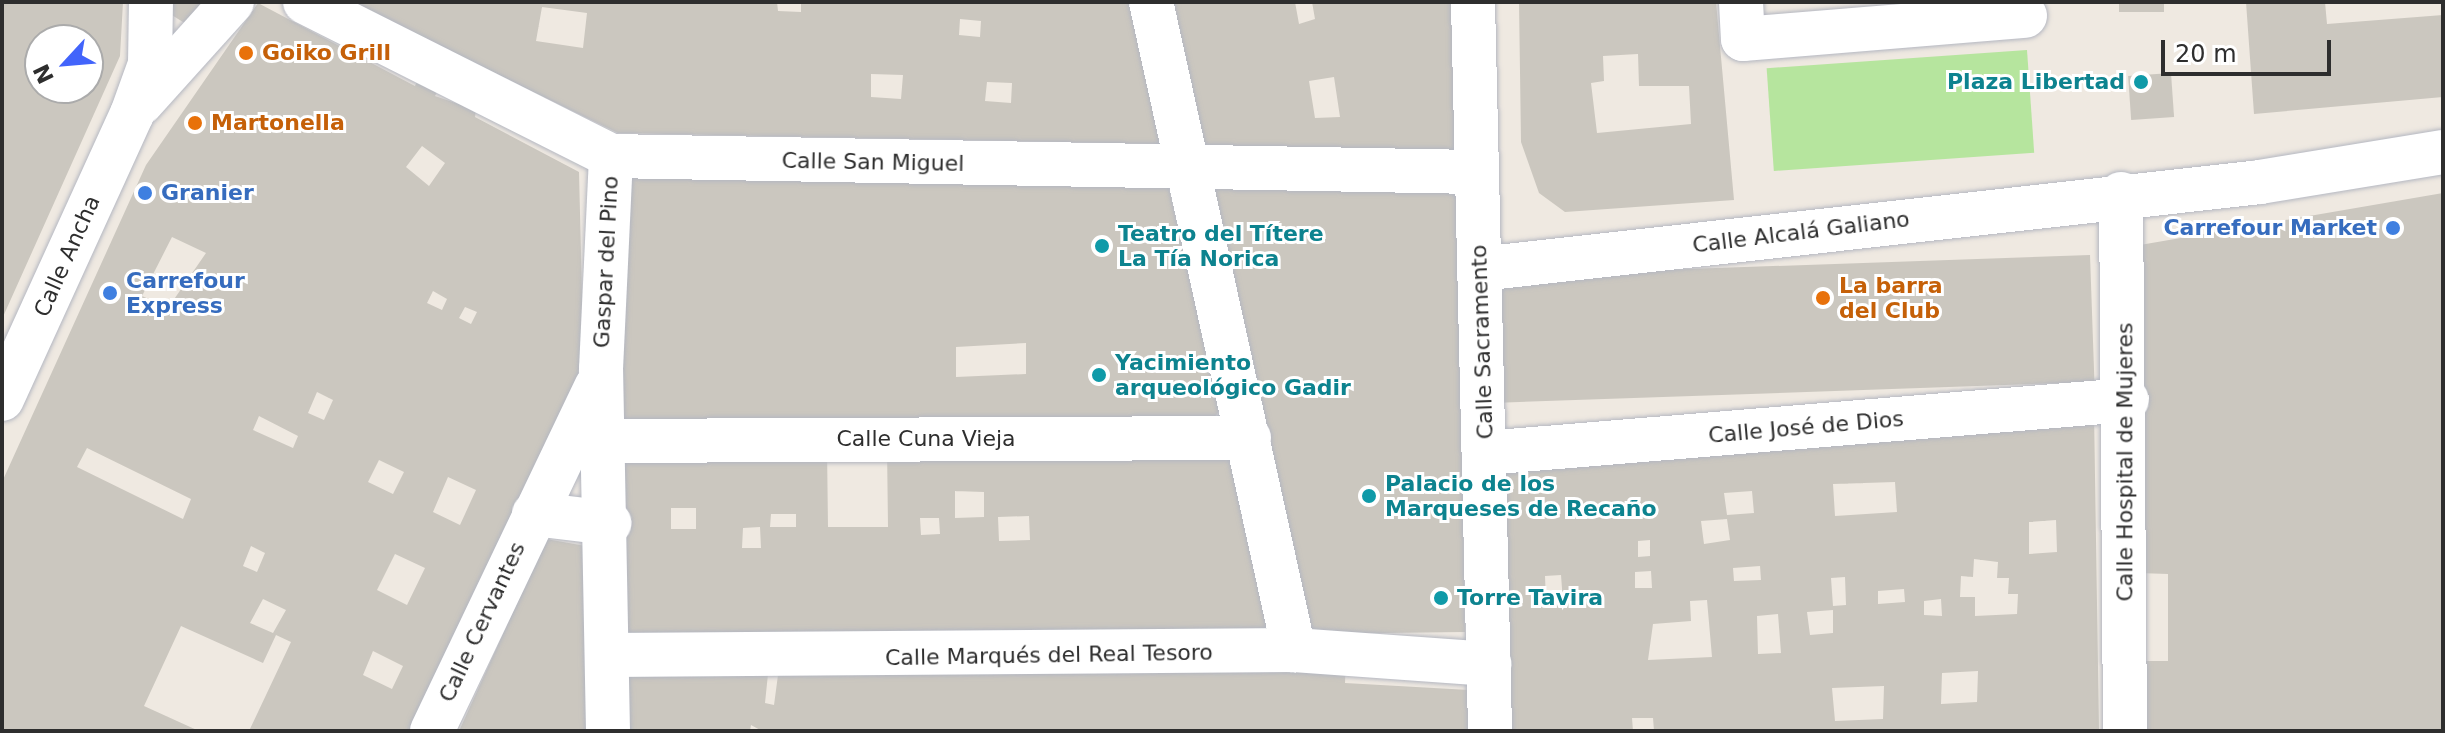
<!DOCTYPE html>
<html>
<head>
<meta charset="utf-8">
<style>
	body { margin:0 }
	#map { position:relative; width:2445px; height:733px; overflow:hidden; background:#efe9e1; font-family:"DejaVu Sans",sans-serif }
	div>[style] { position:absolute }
	.green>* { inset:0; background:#b6e59e; transform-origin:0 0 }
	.building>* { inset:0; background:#cbc7bf; transform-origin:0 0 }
	.roads { filter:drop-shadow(0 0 2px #b4b7c1) drop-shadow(0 0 2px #b4b7c1) }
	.street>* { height:44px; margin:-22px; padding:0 22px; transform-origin:22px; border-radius:22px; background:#fff }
	.dots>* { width:22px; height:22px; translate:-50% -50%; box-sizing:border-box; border:4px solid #fff; border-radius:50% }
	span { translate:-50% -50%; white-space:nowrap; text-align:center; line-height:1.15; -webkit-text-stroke:6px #fff; paint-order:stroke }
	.food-label { font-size:22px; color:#c56008; font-weight:700 }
	.left { translate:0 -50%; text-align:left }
	.culture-label { font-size:22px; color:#0d838f; font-weight:700 }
	.right { translate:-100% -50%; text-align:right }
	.street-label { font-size:22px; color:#2e2e2e }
	.shop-label { font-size:22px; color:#366cbe; font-weight:700 }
	.frame { position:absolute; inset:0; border:4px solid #2e2e2e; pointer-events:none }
	.north { position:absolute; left:24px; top:24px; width:80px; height:80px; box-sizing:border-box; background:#fff; border:2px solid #ababab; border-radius:50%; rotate:244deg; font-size:22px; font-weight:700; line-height:32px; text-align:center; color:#2e2e2e }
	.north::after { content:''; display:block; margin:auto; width:28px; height:36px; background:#4264fb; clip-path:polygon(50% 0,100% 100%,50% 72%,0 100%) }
	.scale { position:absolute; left:2161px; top:40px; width:170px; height:36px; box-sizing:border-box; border:4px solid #2e2e2e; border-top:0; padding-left:10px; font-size:24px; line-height:28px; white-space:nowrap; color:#2e2e2e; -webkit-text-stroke:6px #fff; paint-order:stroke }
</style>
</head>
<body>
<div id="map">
	<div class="green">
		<div style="left:2027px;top:50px;width:103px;height:261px;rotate:86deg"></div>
	</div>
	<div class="building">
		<div style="clip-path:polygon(evenodd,2px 2px,123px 2px,120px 56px,2px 319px,2px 2px,40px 40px,88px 40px,88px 88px,40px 88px,40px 40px)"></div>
		<div style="clip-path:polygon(164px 2px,202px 2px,186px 24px,164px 10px)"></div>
		<div style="clip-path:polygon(evenodd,347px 2px,777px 2px,778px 11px,801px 12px,801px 2px,1130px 2px,1160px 144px,618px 133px,347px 2px,542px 7px,587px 13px,583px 48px,536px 41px,542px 7px,347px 2px,960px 19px,981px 21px,980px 37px,959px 35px,960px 19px,347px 2px,871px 74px,903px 75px,901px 99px,871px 97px,871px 74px,347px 2px,987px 82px,1012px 83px,1011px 103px,985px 101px,987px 82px)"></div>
		<div style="clip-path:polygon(evenodd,1172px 2px,1295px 2px,1299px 24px,1315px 19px,1312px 2px,1463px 2px,1462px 159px,1201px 146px,1172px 2px,1334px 77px,1340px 117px,1315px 118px,1309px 81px,1334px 77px)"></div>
		<div style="clip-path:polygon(evenodd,1519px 2px,1716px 2px,1734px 200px,1565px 212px,1539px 193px,1521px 142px,1519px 2px,1638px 54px,1639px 86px,1689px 86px,1691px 124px,1597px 133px,1591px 83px,1604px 81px,1603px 56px,1638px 54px)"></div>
		<div style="left:2119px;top:2px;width:45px;height:10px"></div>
		<div style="clip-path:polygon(2246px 2px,2325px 2px,2327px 24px,2443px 15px,2443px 97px,2254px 114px)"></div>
		<div style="clip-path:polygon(evenodd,258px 3px,415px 86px,418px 79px,438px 90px,435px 96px,476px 110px,475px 117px,579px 172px,584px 377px,422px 731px,249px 731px,291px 642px,276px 635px,263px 663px,181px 626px,144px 706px,199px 731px,2px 731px,2px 482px,146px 165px,258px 3px,422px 146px,445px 163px,429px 186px,406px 167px,422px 146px,258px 3px,172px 237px,206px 253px,168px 308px,142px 296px,172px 237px,258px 3px,433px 291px,447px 299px,442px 310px,427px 303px,433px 291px,258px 3px,465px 307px,477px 312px,471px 324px,459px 318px,465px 307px,258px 3px,317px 392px,333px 400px,324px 420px,308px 413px,317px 392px,258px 3px,259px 416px,298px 436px,293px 448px,253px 430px,259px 416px,258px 3px,87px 448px,191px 499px,183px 519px,77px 467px,87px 448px,258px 3px,379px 460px,404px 472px,393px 494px,368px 482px,379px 460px,258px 3px,448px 477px,476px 490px,460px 525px,433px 512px,448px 477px,258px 3px,251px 546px,265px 553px,257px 572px,243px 566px,251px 546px,258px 3px,395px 554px,425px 568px,407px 605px,377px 590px,395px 554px,258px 3px,263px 599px,286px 610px,273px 633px,250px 623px,263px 599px,258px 3px,373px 651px,403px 666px,392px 689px,363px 675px,373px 651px)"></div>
		<div style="left:2171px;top:73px;width:44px;height:43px;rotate:86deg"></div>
		<div style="clip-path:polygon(evenodd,621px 176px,1168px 184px,1220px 410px,1208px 426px,622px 429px,621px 176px,1026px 343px,1026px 374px,956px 377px,956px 347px,1026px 343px)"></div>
		<div style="clip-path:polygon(1205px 185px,1458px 186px,1465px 632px,1303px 634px)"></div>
		<div style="clip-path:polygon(2443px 193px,2443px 731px,2141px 731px,2141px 661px,2168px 661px,2168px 574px,2138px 573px,2140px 245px)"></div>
		<div style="left:2090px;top:255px;width:127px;height:602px;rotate:88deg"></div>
		<div style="clip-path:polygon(evenodd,2094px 412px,2099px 731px,1654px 731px,1653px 718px,1632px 718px,1633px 731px,1501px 731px,1494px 468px,2094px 412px,1895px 482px,1897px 512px,1835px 516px,1833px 484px,1895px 482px,2094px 412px,1752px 491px,1754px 513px,1727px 515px,1724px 493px,1752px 491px,2094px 412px,1727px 519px,1730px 540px,1704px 544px,1701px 521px,1727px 519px,2094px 412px,2056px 520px,2057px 552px,2029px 554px,2029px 522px,2056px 520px,2094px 412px,1650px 540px,1650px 556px,1638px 557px,1638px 541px,1650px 540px,2094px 412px,1974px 559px,1998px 562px,1997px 578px,2009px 578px,2008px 594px,2018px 594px,2017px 614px,1975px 616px,1975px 597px,1960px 597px,1961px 576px,1973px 577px,1974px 559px,2094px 412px,1760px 566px,1761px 580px,1734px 581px,1733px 568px,1760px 566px,2094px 412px,1651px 571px,1652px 588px,1635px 588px,1635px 572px,1651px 571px,2094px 412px,1561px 575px,1563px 602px,1546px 602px,1545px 576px,1561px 575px,2094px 412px,1845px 577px,1846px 605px,1833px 606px,1831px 578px,1845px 577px,2094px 412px,1904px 589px,1905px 602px,1878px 604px,1878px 591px,1904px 589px,2094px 412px,1941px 599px,1942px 616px,1924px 615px,1924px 601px,1941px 599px,2094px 412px,1707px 600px,1712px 657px,1648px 660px,1653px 624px,1691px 621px,1690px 601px,1707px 600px,2094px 412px,1833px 610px,1833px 633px,1810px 635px,1807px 612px,1833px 610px,2094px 412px,1778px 614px,1781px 653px,1758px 654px,1757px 616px,1778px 614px,2094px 412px,1978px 671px,1977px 702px,1941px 704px,1942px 673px,1978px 671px,2094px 412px,1884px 686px,1883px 719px,1835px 721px,1832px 688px,1884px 686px)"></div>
		<div style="clip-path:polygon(evenodd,827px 447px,828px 527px,888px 527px,887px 447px,1230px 454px,1270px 630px,621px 635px,621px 451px,827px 447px,955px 491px,984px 492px,984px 517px,955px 518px,955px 491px,827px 447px,671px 508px,696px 508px,696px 529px,671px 529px,671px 508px,827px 447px,771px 514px,796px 514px,796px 527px,770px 527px,771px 514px,827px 447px,1029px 516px,1030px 540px,999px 541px,998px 517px,1029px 516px,827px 447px,920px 518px,939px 518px,940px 534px,921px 535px,920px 518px,827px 447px,760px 527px,761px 548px,742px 548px,743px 528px,760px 527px)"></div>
		<div style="clip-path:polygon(546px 539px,586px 546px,587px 731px,459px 731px)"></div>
		<div style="clip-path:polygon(evenodd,1346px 660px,1345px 683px,1469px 690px,1470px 731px,762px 731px,751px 725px,750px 731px,621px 731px,621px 664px,1346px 660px,768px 674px,778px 675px,774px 705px,765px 703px,768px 674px)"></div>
	</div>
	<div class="roads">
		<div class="street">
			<div style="left:305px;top:2px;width:343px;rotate:26.7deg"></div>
			<div style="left:611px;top:156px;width:866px;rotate:1.06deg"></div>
			<div style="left:1151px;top:2px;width:664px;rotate:77.56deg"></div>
			<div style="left:1473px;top:2px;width:729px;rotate:88.66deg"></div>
			<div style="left:1741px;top:2px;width:37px;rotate:87deg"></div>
			<div style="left:1743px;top:39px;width:283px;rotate:-4.7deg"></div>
			<div style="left:141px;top:103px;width:136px;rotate:-48deg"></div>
			<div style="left:2121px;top:194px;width:537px;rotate:89.57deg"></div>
			<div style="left:1480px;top:269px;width:785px;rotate:-6.36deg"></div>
			<div style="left:2260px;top:182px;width:185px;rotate:-9.3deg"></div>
			<div style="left:2px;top:399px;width:313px;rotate:-65.5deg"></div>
			<div style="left:132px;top:114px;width:53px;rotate:-70.2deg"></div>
			<div style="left:150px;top:64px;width:62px;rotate:-89.1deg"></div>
			<div style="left:603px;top:441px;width:646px;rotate:-0.27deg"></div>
			<div style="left:1485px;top:453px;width:644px;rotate:-4.72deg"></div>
			<div style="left:534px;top:514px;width:76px;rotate:6.8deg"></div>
			<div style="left:609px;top:655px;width:685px;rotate:-0.42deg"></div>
			<div style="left:1294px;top:650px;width:196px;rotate:4.1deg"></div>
			<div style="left:432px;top:731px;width:381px;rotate:-64.5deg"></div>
			<div style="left:608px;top:731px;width:362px;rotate:-91.1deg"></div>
			<div style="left:601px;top:369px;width:213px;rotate:-87.3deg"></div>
		</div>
	</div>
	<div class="dots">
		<div style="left:246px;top:53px;background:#e8710a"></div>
		<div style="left:2141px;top:82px;background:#0f9aa8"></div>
		<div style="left:195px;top:123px;background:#e8710a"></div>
		<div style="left:145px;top:193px;background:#3f7fe0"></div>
		<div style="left:2393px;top:228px;background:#3f7fe0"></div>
		<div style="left:1102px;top:246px;background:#0f9aa8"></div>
		<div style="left:110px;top:293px;background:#3f7fe0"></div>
		<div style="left:1823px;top:298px;background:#e8710a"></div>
		<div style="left:1099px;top:375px;background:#0f9aa8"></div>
		<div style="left:1369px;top:496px;background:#0f9aa8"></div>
		<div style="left:1441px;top:598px;background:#0f9aa8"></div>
	</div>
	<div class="food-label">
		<span class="left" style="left:262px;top:53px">Goiko Grill</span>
		<span class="left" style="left:211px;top:123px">Martonella</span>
		<span class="left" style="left:1839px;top:298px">La barra<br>del Club</span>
	</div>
	<div class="culture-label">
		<span class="right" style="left:2125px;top:82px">Plaza Libertad</span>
		<span class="left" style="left:1118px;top:246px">Teatro del Títere<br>La Tía Norica</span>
		<span class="left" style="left:1115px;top:375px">Yacimiento<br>arqueológico Gadir</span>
		<span class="left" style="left:1385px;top:496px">Palacio de los<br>Marqueses de Recaño</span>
		<span class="left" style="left:1457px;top:598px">Torre Tavira</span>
	</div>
	<div class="street-label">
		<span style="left:873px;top:162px;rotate:1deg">Calle San Miguel</span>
		<span style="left:1801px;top:232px;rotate:-7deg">Calle Alcalá Galiano</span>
		<span style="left:67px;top:256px;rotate:-66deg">Calle Ancha</span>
		<span style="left:606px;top:262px;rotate:-87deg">Gaspar del Pino</span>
		<span style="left:1482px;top:342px;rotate:-92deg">Calle Sacramento</span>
		<span style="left:1806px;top:427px;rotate:-5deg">Calle José de Dios</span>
		<span style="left:926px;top:439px">Calle Cuna Vieja</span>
		<span style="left:2125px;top:462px;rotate:-90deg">Calle Hospital de Mujeres</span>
		<span style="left:482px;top:622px;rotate:-65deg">Calle Cervantes</span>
		<span style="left:1049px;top:655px;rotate:-1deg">Calle Marqués del Real Tesoro</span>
	</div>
	<div class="shop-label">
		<span class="left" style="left:161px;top:193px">Granier</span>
		<span class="right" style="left:2377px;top:228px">Carrefour Market</span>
		<span class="left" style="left:126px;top:293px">Carrefour<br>Express</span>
	</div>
	<div class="frame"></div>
	<div class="north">N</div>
	<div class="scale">20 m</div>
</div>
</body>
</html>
